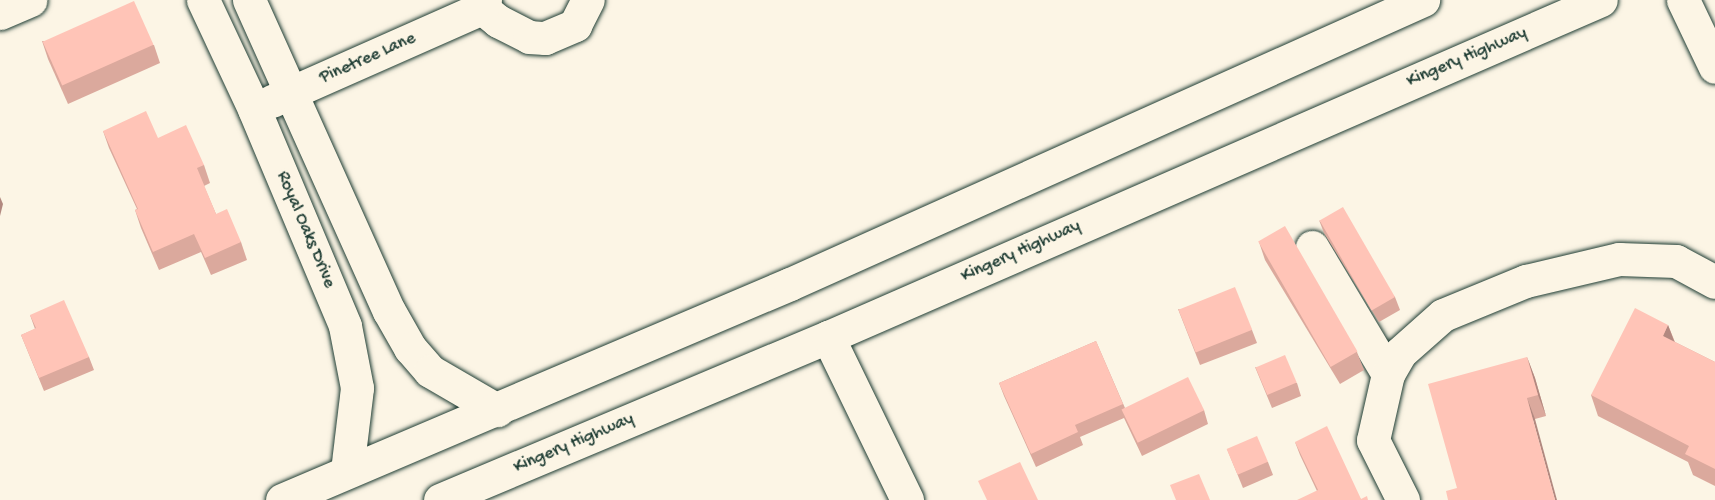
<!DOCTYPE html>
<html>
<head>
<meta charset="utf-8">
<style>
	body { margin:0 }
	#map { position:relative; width:1715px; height:500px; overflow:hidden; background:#fcf5e5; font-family:"Gochi Hand",sans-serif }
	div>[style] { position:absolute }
	.roads { filter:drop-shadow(0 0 2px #1f3d34) drop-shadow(0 0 2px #1f3d34) }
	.minor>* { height:33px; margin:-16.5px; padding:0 16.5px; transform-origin:16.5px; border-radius:16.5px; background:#fcf5e5 }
	.highway>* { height:33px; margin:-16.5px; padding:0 16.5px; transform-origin:16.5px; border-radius:16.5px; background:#fcf5e5 }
	.wall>* { inset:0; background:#dba99d }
	.shaded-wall>* { inset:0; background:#b28980 }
	.building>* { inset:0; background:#ffc4b7; transform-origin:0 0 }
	span { translate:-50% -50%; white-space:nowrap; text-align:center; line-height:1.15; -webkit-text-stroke:4.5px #fcf5e5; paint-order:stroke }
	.street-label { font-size:18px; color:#1f3d34 }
</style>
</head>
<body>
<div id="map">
	<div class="roads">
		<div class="minor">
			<div style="left:203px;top:0;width:120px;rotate:64.9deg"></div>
			<div style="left:254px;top:109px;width:235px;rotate:67.2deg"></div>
			<div style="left:345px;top:326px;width:63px;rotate:79deg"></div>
			<div style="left:357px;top:388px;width:84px;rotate:96.9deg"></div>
			<div style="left:249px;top:0;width:341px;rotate:65.8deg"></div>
			<div style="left:389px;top:311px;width:43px;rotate:60.4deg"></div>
			<div style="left:410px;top:348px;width:30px;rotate:49deg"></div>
			<div style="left:430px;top:371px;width:78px;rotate:30.2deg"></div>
			<div style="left:485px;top:0;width:9px;rotate:111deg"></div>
			<div style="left:482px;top:8px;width:21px;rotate:39deg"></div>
			<div style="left:498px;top:21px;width:35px;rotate:27deg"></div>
			<div style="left:529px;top:37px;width:16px;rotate:4deg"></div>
			<div style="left:545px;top:38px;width:33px;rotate:-23deg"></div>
			<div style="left:575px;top:25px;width:28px;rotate:-63deg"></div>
			<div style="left:1683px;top:0;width:74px;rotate:64.5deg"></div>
			<div style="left:0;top:13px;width:33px;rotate:-23deg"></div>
			<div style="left:272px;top:101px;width:230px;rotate:-23.9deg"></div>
			<div style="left:1312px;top:247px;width:148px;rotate:59.1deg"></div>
			<div style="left:828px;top:337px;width:181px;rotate:64.1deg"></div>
			<div style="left:1403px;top:500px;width:67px;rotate:-116.6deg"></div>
			<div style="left:1373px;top:440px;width:68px;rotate:-77.2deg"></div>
			<div style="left:1388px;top:374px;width:24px;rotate:-60deg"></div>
			<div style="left:1400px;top:353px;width:57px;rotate:-41.5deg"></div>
			<div style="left:1443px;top:315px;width:90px;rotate:-22.3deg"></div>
			<div style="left:1526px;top:281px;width:96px;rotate:-13.3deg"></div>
			<div style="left:1619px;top:259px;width:57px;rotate:2deg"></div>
			<div style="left:1676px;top:261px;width:44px;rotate:28.3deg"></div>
		</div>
		<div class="highway">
			<div style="left:282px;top:500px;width:552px;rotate:-23.04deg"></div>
			<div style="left:790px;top:284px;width:694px;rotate:-24.16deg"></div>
			<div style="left:440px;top:500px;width:421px;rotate:-22.8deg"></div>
			<div style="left:828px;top:337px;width:843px;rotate:-23.56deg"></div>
		</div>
	</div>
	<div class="wall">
		<div style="clip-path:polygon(42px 41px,154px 45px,160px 63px,68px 104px,48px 59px)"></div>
		<div style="clip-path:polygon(103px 131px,204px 165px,210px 183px,204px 186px,216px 214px,241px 242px,247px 260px,211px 275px,201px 252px,159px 270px,141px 228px,135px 210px,137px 209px,109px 148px)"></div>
		<div style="clip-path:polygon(1319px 220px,1395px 297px,1400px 310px,1379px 322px,1324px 233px)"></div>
		<div style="clip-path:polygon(1259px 242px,1357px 352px,1364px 370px,1340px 384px,1265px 260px)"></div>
		<div style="clip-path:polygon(1178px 309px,1252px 330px,1257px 343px,1200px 365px)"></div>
		<div style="clip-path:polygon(30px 315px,89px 357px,94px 370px,44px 391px,21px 335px,35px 329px)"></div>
		<div style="clip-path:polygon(1668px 325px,1675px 342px,1715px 362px,1715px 486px,1693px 475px,1688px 462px,1598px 416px,1591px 395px)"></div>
		<div style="clip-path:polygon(1096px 341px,1125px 408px,1204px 410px,1208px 424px,1142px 456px,1124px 418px,1080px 437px,1083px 445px,1036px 467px,1004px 396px,999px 383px)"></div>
		<div style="clip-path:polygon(1527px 357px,1535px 378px,1546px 416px,1535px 419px,1457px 488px)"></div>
		<div style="clip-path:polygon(1255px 367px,1297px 383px,1301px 396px,1272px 408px)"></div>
		<div style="clip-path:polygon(1295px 442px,1361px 499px,1317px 491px,1300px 455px)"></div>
		<div style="clip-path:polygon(1227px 449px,1268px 462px,1273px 475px,1243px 488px)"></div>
	</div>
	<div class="shaded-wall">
		<div style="clip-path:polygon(0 197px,3px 204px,0 216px)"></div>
		<div style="clip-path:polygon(1668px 325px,1676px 346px,1663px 336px)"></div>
		<div style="clip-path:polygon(1527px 357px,1535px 378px,1546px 416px,1538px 395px)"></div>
		<div style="clip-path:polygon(1527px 398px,1535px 419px,1557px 500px,1555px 500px)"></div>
	</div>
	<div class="building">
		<div style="left:134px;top:1px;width:48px;height:100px;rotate:66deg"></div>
		<div style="clip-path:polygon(146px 111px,158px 138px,186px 125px,204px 165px,197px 168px,216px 214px,227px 209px,241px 242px,205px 258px,194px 234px,153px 252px,135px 210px,138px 209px,103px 131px)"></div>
		<div style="left:1343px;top:207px;width:104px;height:27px;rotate:60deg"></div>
		<div style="left:1285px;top:226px;width:145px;height:31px;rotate:60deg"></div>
		<div style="left:1235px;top:287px;width:46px;height:61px;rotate:68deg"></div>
		<div style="clip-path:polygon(64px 300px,89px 357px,39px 378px,21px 335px,36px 328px,30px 315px)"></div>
		<div style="clip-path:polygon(1635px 308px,1668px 325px,1663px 336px,1715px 362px,1715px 469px,1685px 454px,1689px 446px,1591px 395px)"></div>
		<div style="clip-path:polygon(1096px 341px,1123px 404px,1075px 425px,1078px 432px,1031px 454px,999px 383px)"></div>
		<div style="left:1285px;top:355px;width:30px;height:32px;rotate:67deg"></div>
		<div style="clip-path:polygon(1527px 357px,1538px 395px,1527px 398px,1555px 500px,1448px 500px,1446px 491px,1457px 488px,1428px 384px)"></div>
		<div style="left:1188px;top:377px;width:37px;height:74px;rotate:64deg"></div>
		<div style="clip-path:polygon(1327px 426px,1361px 499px,1367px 496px,1368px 500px,1297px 500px,1318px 490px,1295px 442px)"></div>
		<div style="left:1257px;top:436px;width:28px;height:33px;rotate:67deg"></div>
		<div style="clip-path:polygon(1020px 462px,1038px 500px,987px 500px,978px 481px)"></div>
		<div style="clip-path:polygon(1199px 474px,1210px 500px,1176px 500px,1170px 485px)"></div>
	</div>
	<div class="street-label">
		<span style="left:1467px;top:58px;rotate:-23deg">Kingery Highway</span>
		<span style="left:368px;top:59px;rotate:-24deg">Pinetree Lane</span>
		<span style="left:305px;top:230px;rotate:67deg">Royal Oaks Drive</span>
		<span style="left:1021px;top:252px;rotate:-24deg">Kingery Highway</span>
		<span style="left:574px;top:444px;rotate:-23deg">Kingery Highway</span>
	</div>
</div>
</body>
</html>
